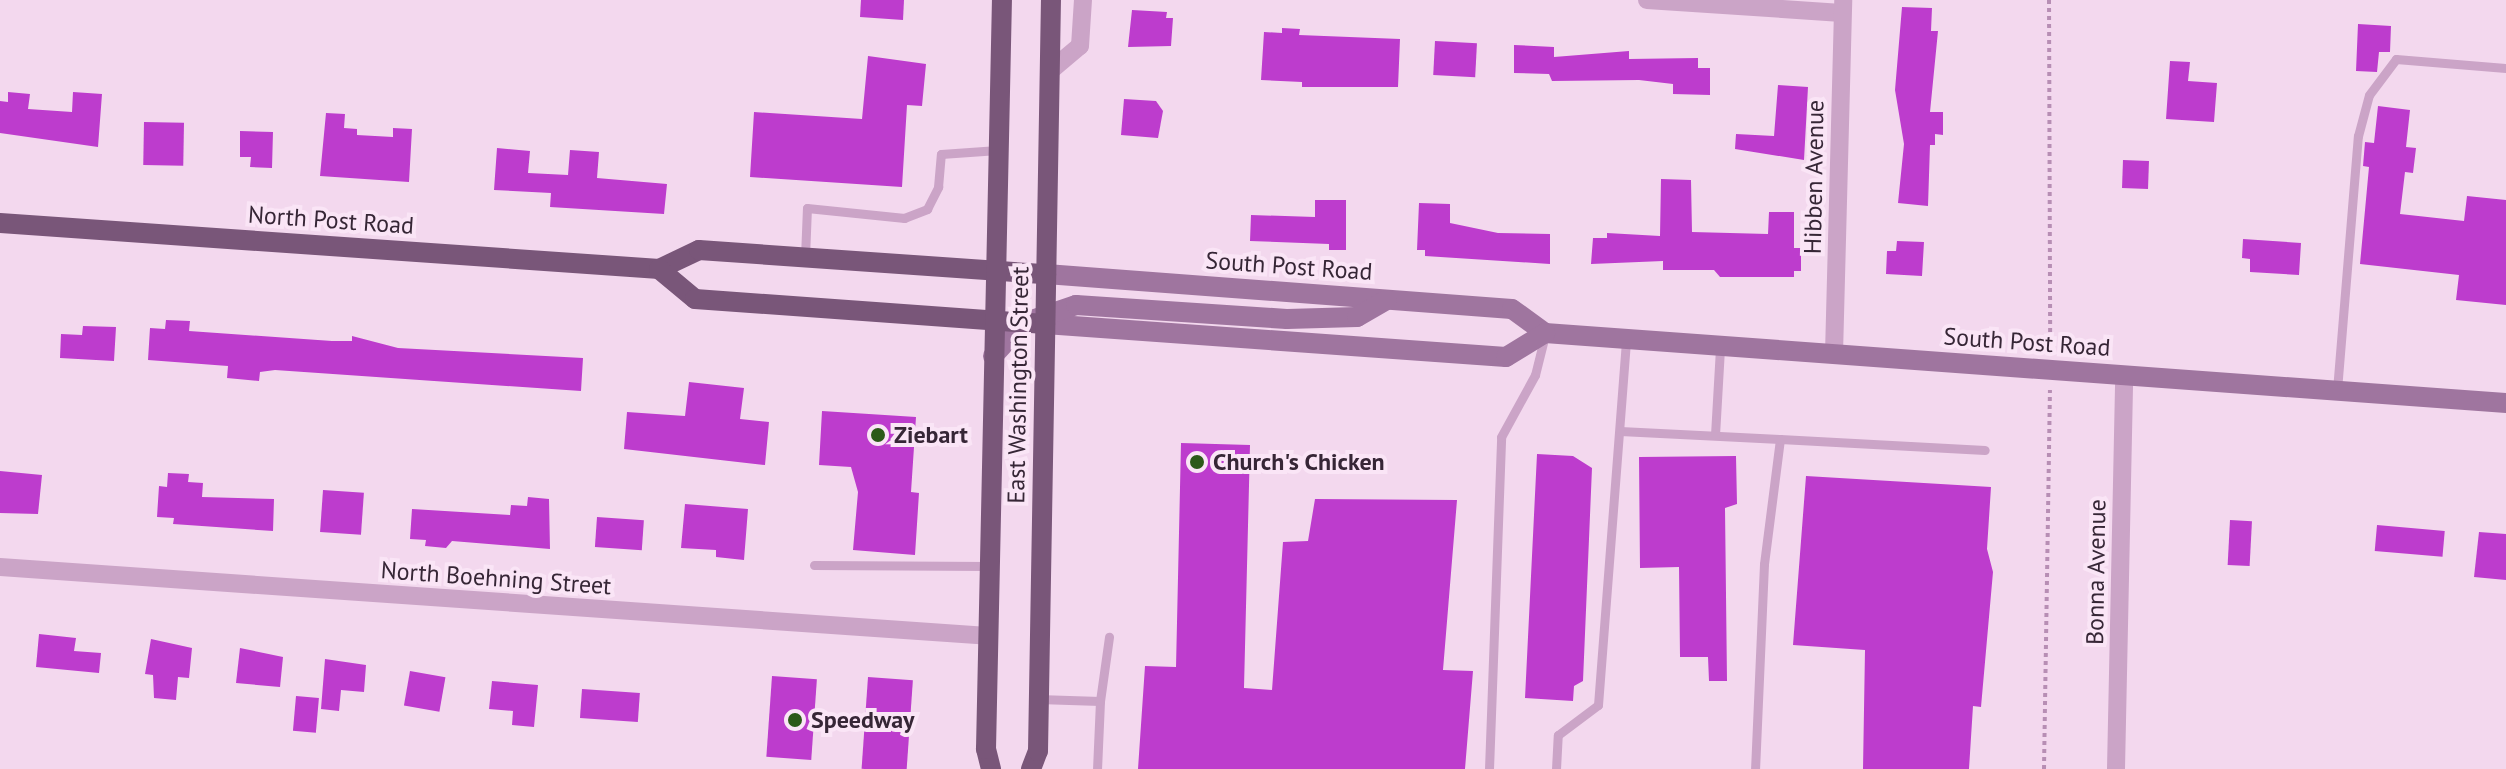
<!DOCTYPE html>
<html>
<head>
<meta charset="utf-8">
<style>
	body { margin:0 }
	#map { position:relative; width:2506px; height:769px; overflow:hidden; background:#f3d8ee; font-family:"PT Sans",sans-serif }
	div>[style] { position:absolute }
	.building>* { inset:0; background:#bd3ccd; transform-origin:0 0 }
	.path>* { height:4px; margin-top:-2px; transform-origin:0; background:repeating-linear-gradient(90deg,#b78eb4 0 4px,transparent 0 8px) }
	.service>* { height:9px; margin:-4.5px; padding:0 4.5px; transform-origin:4.5px; border-radius:4.5px; background:#cba4c7 }
	.minor>* { height:18px; margin:-9px; padding:0 9px; transform-origin:9px; border-radius:9px; background:#cba4c7 }
	.secondary>* { height:20px; margin:-10px; padding:0 10px; transform-origin:10px; border-radius:10px; background:#9f759f }
	.primary>* { height:20px; margin:-10px; padding:0 10px; transform-origin:10px; border-radius:10px; background:#795679 }
	.dots>* { width:22px; height:22px; translate:-50% -50%; box-sizing:border-box; border:4px solid #fae5f6; border-radius:50% }
	span { translate:-50% -50%; white-space:nowrap; text-align:center; line-height:1.15; -webkit-text-stroke:8px #fae5f6; paint-order:stroke }
	.street-label { font-size:24px; color:#362636 }
	.poi-label { font-size:24px; color:#362636; font-weight:700 }
	.left { translate:0 -50%; text-align:left }
</style>
</head>
<body>
<div id="map">
	<div class="building">
		<div style="clip-path:polygon(861px 0,904px 0,903px 20px,860px 17px)"></div>
		<div style="clip-path:polygon(1902px 7px,1932px 8px,1931px 31px,1938px 31px,1930px 112px,1943px 112px,1943px 135px,1935px 134px,1935px 145px,1930px 145px,1928px 206px,1898px 203px,1904px 144px,1895px 90px)"></div>
		<div style="clip-path:polygon(1132px 10px,1167px 12px,1166px 18px,1173px 18px,1171px 46px,1128px 47px)"></div>
		<div style="clip-path:polygon(2358px 24px,2391px 26px,2390px 52px,2379px 52px,2377px 72px,2356px 71px)"></div>
		<div style="clip-path:polygon(1282px 28px,1300px 29px,1299px 35px,1400px 39px,1398px 87px,1302px 87px,1302px 82px,1261px 80px,1264px 32px,1282px 33px)"></div>
		<div style="left:1435px;top:41px;width:42px;height:34px;rotate:3deg"></div>
		<div style="clip-path:polygon(1514px 45px,1554px 47px,1554px 57px,1629px 51px,1629px 59px,1698px 58px,1698px 68px,1710px 68px,1710px 95px,1673px 94px,1673px 84px,1639px 80px,1552px 81px,1549px 74px,1514px 73px)"></div>
		<div style="clip-path:polygon(868px 56px,926px 64px,922px 106px,907px 105px,902px 187px,750px 177px,754px 112px,862px 119px)"></div>
		<div style="clip-path:polygon(2170px 61px,2190px 62px,2188px 81px,2217px 83px,2214px 122px,2166px 119px)"></div>
		<div style="clip-path:polygon(1778px 85px,1808px 87px,1804px 160px,1735px 149px,1736px 134px,1774px 136px)"></div>
		<div style="clip-path:polygon(8px 92px,30px 94px,28px 109px,72px 112px,73px 92px,102px 94px,98px 147px,0 133px,0 101px,8px 102px)"></div>
		<div style="clip-path:polygon(1124px 99px,1156px 101px,1163px 111px,1158px 138px,1121px 135px)"></div>
		<div style="clip-path:polygon(2378px 106px,2410px 110px,2406px 147px,2416px 148px,2413px 173px,2405px 172px,2400px 214px,2464px 221px,2467px 196px,2506px 200px,2506px 305px,2456px 300px,2459px 275px,2360px 264px,2369px 167px,2363px 166px,2365px 142px,2374px 143px)"></div>
		<div style="clip-path:polygon(326px 113px,345px 114px,344px 128px,357px 129px,357px 135px,393px 137px,393px 128px,412px 129px,409px 182px,320px 176px)"></div>
		<div style="left:144px;top:122px;width:40px;height:43px;rotate:1deg"></div>
		<div style="clip-path:polygon(240px 131px,273px 132px,272px 168px,250px 167px,251px 157px,240px 157px)"></div>
		<div style="clip-path:polygon(497px 148px,530px 151px,528px 173px,568px 175px,570px 150px,599px 152px,597px 178px,667px 184px,664px 214px,550px 207px,551px 193px,494px 190px)"></div>
		<div style="left:2123px;top:160px;width:26px;height:28px;rotate:2deg"></div>
		<div style="clip-path:polygon(1661px 179px,1691px 180px,1692px 232px,1768px 234px,1769px 212px,1794px 212px,1794px 248px,1801px 248px,1801px 271px,1794px 271px,1794px 277px,1720px 277px,1714px 270px,1663px 270px,1663px 261px,1591px 264px,1593px 238px,1607px 238px,1607px 233px,1660px 236px)"></div>
		<div style="clip-path:polygon(1315px 200px,1346px 200px,1346px 250px,1329px 250px,1329px 244px,1250px 241px,1251px 215px,1315px 217px)"></div>
		<div style="clip-path:polygon(1419px 203px,1450px 204px,1450px 223px,1498px 233px,1550px 234px,1550px 264px,1425px 256px,1425px 250px,1417px 250px)"></div>
		<div style="clip-path:polygon(2243px 239px,2301px 243px,2299px 275px,2250px 272px,2250px 259px,2242px 258px)"></div>
		<div style="clip-path:polygon(1897px 241px,1924px 242px,1922px 276px,1886px 274px,1887px 251px,1896px 251px)"></div>
		<div style="clip-path:polygon(166px 320px,190px 321px,189px 331px,332px 341px,352px 341px,352px 336px,398px 348px,583px 358px,581px 391px,275px 370px,260px 372px,259px 381px,227px 378px,228px 366px,148px 360px,150px 328px,165px 329px)"></div>
		<div style="clip-path:polygon(83px 326px,116px 327px,114px 361px,60px 358px,61px 334px,82px 335px)"></div>
		<div style="clip-path:polygon(689px 382px,744px 388px,740px 419px,769px 422px,765px 465px,624px 449px,627px 412px,685px 416px)"></div>
		<div style="clip-path:polygon(822px 411px,916px 417px,911px 492px,919px 493px,915px 555px,853px 550px,858px 492px,851px 467px,819px 465px)"></div>
		<div style="clip-path:polygon(1181px 443px,1250px 445px,1244px 688px,1272px 690px,1283px 542px,1308px 541px,1315px 499px,1457px 500px,1443px 670px,1473px 671px,1465px 769px,1138px 769px,1145px 666px,1176px 667px)"></div>
		<div style="clip-path:polygon(1537px 454px,1573px 456px,1592px 468px,1583px 681px,1574px 686px,1573px 701px,1525px 698px)"></div>
		<div style="clip-path:polygon(1736px 456px,1737px 504px,1725px 508px,1727px 681px,1709px 681px,1708px 657px,1680px 657px,1679px 567px,1640px 568px,1639px 457px)"></div>
		<div style="clip-path:polygon(0 471px,42px 475px,38px 514px,0 513px)"></div>
		<div style="clip-path:polygon(168px 473px,189px 474px,188px 482px,203px 483px,202px 497px,274px 499px,273px 531px,173px 524px,174px 518px,157px 517px,159px 486px,167px 487px)"></div>
		<div style="clip-path:polygon(1806px 476px,1991px 487px,1987px 549px,1993px 572px,1981px 707px,1973px 706px,1969px 769px,1863px 769px,1865px 650px,1793px 645px)"></div>
		<div style="left:323px;top:490px;width:41px;height:42px;rotate:4deg"></div>
		<div style="clip-path:polygon(528px 497px,549px 499px,550px 549px,452px 541px,446px 548px,425px 546px,426px 540px,410px 539px,412px 509px,510px 515px,511px 505px,527px 506px)"></div>
		<div style="clip-path:polygon(685px 504px,748px 509px,744px 560px,716px 557px,716px 550px,681px 548px)"></div>
		<div style="left:597px;top:517px;width:47px;height:30px;rotate:4deg"></div>
		<div style="left:2230px;top:520px;width:22px;height:45px;rotate:3deg"></div>
		<div style="left:2377px;top:525px;width:68px;height:26px;rotate:5deg"></div>
		<div style="clip-path:polygon(2479px 532px,2506px 534px,2506px 580px,2474px 577px)"></div>
		<div style="clip-path:polygon(39px 634px,76px 638px,74px 651px,101px 653px,99px 673px,36px 667px)"></div>
		<div style="clip-path:polygon(151px 639px,192px 648px,189px 678px,178px 677px,176px 700px,154px 698px,153px 675px,145px 674px)"></div>
		<div style="clip-path:polygon(240px 648px,283px 657px,280px 687px,236px 683px)"></div>
		<div style="clip-path:polygon(325px 659px,366px 665px,364px 692px,341px 690px,339px 711px,321px 709px)"></div>
		<div style="left:410px;top:671px;width:36px;height:35px;rotate:10deg"></div>
		<div style="left:772px;top:676px;width:45px;height:81px;rotate:4deg"></div>
		<div style="left:868px;top:677px;width:45px;height:92px;rotate:4deg"></div>
		<div style="clip-path:polygon(492px 681px,538px 685px,534px 727px,512px 725px,513px 711px,489px 709px)"></div>
		<div style="left:582px;top:689px;width:58px;height:29px;rotate:4deg"></div>
		<div style="left:296px;top:696px;width:23px;height:35px;rotate:5deg"></div>
	</div>
	<div class="path">
		<div style="left:2049px;top:0;width:350px;rotate:89.8deg"></div>
		<div style="left:2044px;top:769px;width:379px;rotate:-89.1deg"></div>
	</div>
	<div class="service">
		<div style="left:805px;top:257px;width:49px;rotate:-87.7deg"></div>
		<div style="left:807px;top:208px;width:98px;rotate:5.9deg"></div>
		<div style="left:904px;top:218px;width:25px;rotate:-21deg"></div>
		<div style="left:927px;top:209px;width:25px;rotate:-63deg"></div>
		<div style="left:938px;top:187px;width:33px;rotate:-85deg"></div>
		<div style="left:941px;top:154px;width:57px;rotate:-4deg"></div>
		<div style="left:2337px;top:390px;width:255px;rotate:-85.3deg"></div>
		<div style="left:2358px;top:136px;width:42px;rotate:-75deg"></div>
		<div style="left:2369px;top:95px;width:45px;rotate:-53.1deg"></div>
		<div style="left:2396px;top:59px;width:110px;rotate:4.7deg"></div>
		<div style="left:1620px;top:431px;width:160px;rotate:2.9deg"></div>
		<div style="left:1780px;top:439px;width:126px;rotate:97.3deg"></div>
		<div style="left:1764px;top:564px;width:205px;rotate:92.5deg"></div>
		<div style="left:1715px;top:435px;width:88px;rotate:-86.7deg"></div>
		<div style="left:1780px;top:439px;width:205px;rotate:3.1deg"></div>
		<div style="left:814px;top:565px;width:175px;rotate:0.3deg"></div>
		<div style="left:1038px;top:699px;width:62px;rotate:1.8deg"></div>
		<div style="left:1100px;top:701px;width:68px;rotate:92.5deg"></div>
		<div style="left:1100px;top:701px;width:65px;rotate:-82deg"></div>
		<div style="left:1489px;top:769px;width:332px;rotate:-87.9deg"></div>
		<div style="left:1501px;top:437px;width:71px;rotate:-61.3deg"></div>
		<div style="left:1535px;top:375px;width:41px;rotate:-76deg"></div>
		<div style="left:1556px;top:769px;width:34px;rotate:-87deg"></div>
		<div style="left:1558px;top:735px;width:50px;rotate:-36.9deg"></div>
		<div style="left:1598px;top:705px;width:367px;rotate:-85.6deg"></div>
	</div>
	<div class="minor">
		<div style="left:1647px;top:0;width:195px;rotate:3.8deg"></div>
		<div style="left:1050px;top:71px;width:39px;rotate:-40deg"></div>
		<div style="left:1080px;top:46px;width:46px;rotate:-86.3deg"></div>
		<div style="left:1834px;top:354px;width:354px;rotate:-88.5deg"></div>
		<div style="left:0;top:567px;width:990px;rotate:3.99deg"></div>
		<div style="left:2116px;top:769px;width:394px;rotate:-88.8deg"></div>
	</div>
	<div class="secondary">
		<div style="left:1046px;top:274px;width:467px;rotate:4.3deg"></div>
		<div style="left:1512px;top:309px;width:41px;rotate:36deg"></div>
		<div style="left:1545px;top:333px;width:964px;rotate:4.17deg"></div>
		<div style="left:1045px;top:324px;width:462px;rotate:4.1deg"></div>
		<div style="left:1506px;top:357px;width:46px;rotate:-31.6deg"></div>
		<div style="left:993px;top:356px;width:45px;rotate:-47.7deg"></div>
		<div style="left:1023px;top:323px;width:56px;rotate:-18.8deg"></div>
		<div style="left:1076px;top:305px;width:211px;rotate:3.8deg"></div>
		<div style="left:1287px;top:319px;width:70px;rotate:-1.6deg"></div>
		<div style="left:1357px;top:317px;width:34px;rotate:-30deg"></div>
	</div>
	<div class="primary">
		<div style="left:0;top:223px;width:661px;rotate:3.99deg"></div>
		<div style="left:659px;top:269px;width:44px;rotate:-25.4deg"></div>
		<div style="left:699px;top:250px;width:348px;rotate:4deg"></div>
		<div style="left:659px;top:269px;width:47px;rotate:39.8deg"></div>
		<div style="left:695px;top:299px;width:351px;rotate:4.1deg"></div>
		<div style="left:991px;top:769px;width:21px;rotate:-104deg"></div>
		<div style="left:986px;top:749px;width:749px;rotate:-88.78deg"></div>
		<div style="left:1031px;top:769px;width:19px;rotate:-69deg"></div>
		<div style="left:1038px;top:751px;width:751px;rotate:-89.01deg"></div>
	</div>
	<div class="dots">
		<div style="left:878px;top:435px;background:#2c5a19"></div>
		<div style="left:1197px;top:462px;background:#2c5a19"></div>
		<div style="left:795px;top:720px;background:#2c5a19"></div>
	</div>
	<div class="street-label">
		<span style="left:1814px;top:177px;rotate:-89deg">Hibben Avenue</span>
		<span style="left:331px;top:220px;rotate:4deg">North Post Road</span>
		<span style="left:1289px;top:266px;rotate:4deg">South Post Road</span>
		<span style="left:2027px;top:342px;rotate:4deg">South Post Road</span>
		<span style="left:1018px;top:385px;rotate:-89deg">East Washington Street</span>
		<span style="left:2096px;top:572px;rotate:-89deg">Bonna Avenue</span>
		<span style="left:496px;top:578px;rotate:4deg">North Boehning Street</span>
	</div>
	<div class="poi-label">
		<span class="left" style="left:894px;top:435px">Ziebart</span>
		<span class="left" style="left:1213px;top:462px">Church's Chicken</span>
		<span class="left" style="left:811px;top:720px">Speedway</span>
	</div>
</div>
</body>
</html>
